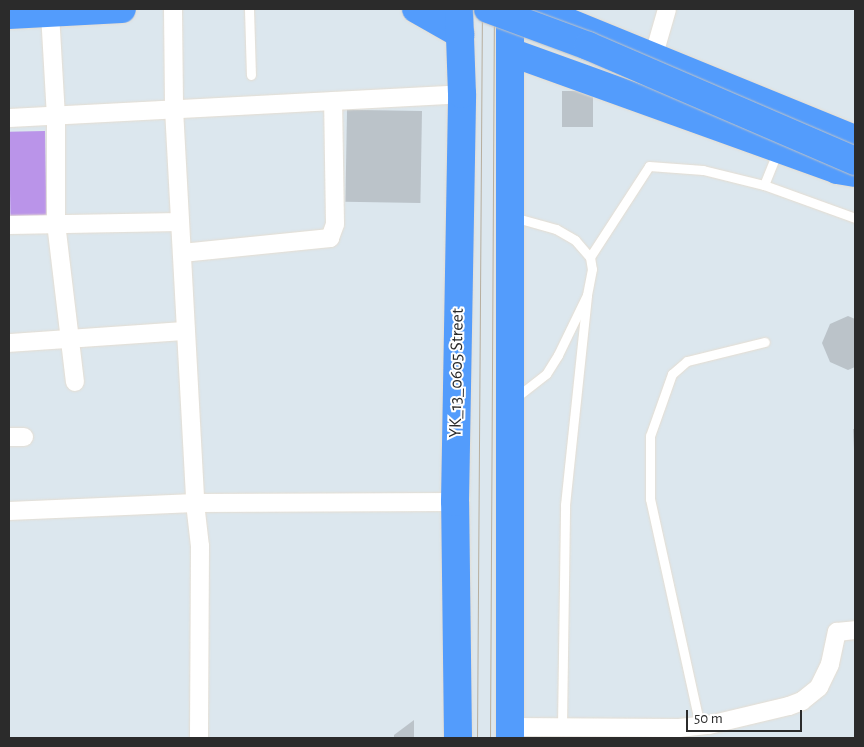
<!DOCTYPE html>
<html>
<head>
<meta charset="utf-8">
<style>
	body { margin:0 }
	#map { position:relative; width:864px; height:747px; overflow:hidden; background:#dce7ee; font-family:"Alegreya Sans",sans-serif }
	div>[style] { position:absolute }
	.green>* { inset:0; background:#ba94e9; transform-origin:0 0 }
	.building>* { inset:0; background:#bbc3c9; transform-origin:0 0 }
	.roads { filter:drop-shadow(0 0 1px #e5ddd1) drop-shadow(0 0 1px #e5ddd1) }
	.service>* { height:9px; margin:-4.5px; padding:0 4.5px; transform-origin:4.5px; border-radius:4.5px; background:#fff }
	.minor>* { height:18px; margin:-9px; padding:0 9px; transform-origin:9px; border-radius:9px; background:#fff }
	.primary>* { height:28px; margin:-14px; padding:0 14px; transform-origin:14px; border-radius:14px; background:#539cfc }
	.tram>* { height:1px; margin:-0.5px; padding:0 0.5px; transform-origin:0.5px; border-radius:0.5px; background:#b7ae9e }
	.bridges { filter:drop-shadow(0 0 1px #c4c4c4) drop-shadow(0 0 1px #c4c4c4) }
	.primary-bridge>* { height:28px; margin:-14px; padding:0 14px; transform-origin:14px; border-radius:14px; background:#539cfc }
	span { translate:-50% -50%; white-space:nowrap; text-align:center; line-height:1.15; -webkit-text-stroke:4px #fff; paint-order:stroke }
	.street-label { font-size:18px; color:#2b2b2b }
	.frame { position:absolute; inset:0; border:10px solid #2b2b2b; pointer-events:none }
	.scale { position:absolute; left:686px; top:710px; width:116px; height:22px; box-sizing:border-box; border:2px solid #2b2b2b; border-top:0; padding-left:6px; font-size:15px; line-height:18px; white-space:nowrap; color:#2b2b2b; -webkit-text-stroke:4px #fff; paint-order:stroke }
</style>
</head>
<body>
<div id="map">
	<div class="green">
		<div style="left:45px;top:131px;width:87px;height:36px;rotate:89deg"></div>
	</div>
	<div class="building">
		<div style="left:562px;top:91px;width:31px;height:36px"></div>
		<div style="left:422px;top:111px;width:92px;height:75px;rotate:91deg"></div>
		<div style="clip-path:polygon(848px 316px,855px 319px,855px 367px,848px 370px,830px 362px,822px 343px,830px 324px)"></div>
		<div style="clip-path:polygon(853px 429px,855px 429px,855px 449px,854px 450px)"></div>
		<div style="clip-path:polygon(414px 720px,414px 738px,394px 738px,394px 735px)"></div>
	</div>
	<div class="roads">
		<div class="service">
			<div style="left:249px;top:9px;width:66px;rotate:88.3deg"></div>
			<div style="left:764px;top:185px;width:37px;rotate:-68deg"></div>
			<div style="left:513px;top:217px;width:45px;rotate:15.6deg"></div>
			<div style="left:556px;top:229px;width:22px;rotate:30deg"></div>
			<div style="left:575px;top:240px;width:23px;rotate:49deg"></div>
			<div style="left:590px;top:257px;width:12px;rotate:81deg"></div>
			<div style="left:592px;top:269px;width:26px;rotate:101deg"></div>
			<div style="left:587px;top:295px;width:67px;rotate:115.8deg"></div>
			<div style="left:558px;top:355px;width:22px;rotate:122deg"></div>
			<div style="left:546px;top:374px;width:41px;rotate:142deg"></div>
			<div style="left:590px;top:257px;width:108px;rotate:-57deg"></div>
			<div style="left:649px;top:166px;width:54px;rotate:4.2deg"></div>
			<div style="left:703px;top:170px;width:63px;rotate:13.8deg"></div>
			<div style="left:764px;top:185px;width:97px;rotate:19.9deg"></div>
			<div style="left:700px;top:726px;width:232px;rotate:-102.4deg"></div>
			<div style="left:650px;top:499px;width:63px;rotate:-90deg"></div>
			<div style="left:650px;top:436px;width:66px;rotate:-70.5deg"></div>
			<div style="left:672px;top:374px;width:20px;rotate:-41deg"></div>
			<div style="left:687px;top:361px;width:80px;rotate:-13.7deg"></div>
			<div style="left:562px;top:727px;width:222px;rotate:-89.2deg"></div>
			<div style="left:565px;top:505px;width:211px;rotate:-84deg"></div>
		</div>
		<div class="minor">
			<div style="left:173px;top:9px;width:100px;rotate:89.4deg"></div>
			<div style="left:174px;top:109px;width:395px;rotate:86.9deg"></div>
			<div style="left:195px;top:503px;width:43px;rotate:83.4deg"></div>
			<div style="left:200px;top:546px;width:192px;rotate:90.3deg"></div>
			<div style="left:50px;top:13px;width:105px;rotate:86.7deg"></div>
			<div style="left:56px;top:118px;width:105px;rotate:90deg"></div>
			<div style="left:56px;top:223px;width:160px;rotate:83.2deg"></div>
			<div style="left:657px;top:44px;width:36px;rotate:-74deg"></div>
			<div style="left:9px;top:118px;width:454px;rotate:-3deg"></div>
			<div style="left:9px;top:225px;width:171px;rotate:-1deg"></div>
			<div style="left:182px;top:253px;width:149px;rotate:-5.8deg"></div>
			<div style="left:330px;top:238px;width:15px;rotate:-70deg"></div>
			<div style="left:335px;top:224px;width:123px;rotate:-90.9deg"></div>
			<div style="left:9px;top:343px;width:177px;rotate:-3.9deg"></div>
			<div style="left:9px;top:437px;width:15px"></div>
			<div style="left:9px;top:511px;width:186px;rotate:-2.5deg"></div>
			<div style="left:195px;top:503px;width:260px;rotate:-0.2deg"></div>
			<div style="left:510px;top:727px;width:169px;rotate:0.3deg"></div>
			<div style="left:679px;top:728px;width:30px;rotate:-6deg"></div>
			<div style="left:709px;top:725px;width:82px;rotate:-13.4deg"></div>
			<div style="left:789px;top:706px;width:14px;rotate:-21deg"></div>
			<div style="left:802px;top:701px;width:22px;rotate:-39deg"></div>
			<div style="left:819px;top:687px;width:25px;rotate:-64deg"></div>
			<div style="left:830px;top:664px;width:33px;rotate:-78deg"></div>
			<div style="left:837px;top:632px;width:18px;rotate:-6deg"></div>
		</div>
		<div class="primary">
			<div style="left:416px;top:9px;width:51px;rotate:29.6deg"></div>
			<div style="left:536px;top:9px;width:344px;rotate:22.2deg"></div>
			<div style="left:9px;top:15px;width:113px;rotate:-3deg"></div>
			<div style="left:510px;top:52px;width:348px;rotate:19.8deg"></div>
			<div style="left:837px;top:170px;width:18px;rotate:9deg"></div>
			<div style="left:458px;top:738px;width:236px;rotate:-90.7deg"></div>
			<div style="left:455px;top:502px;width:408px;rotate:-89deg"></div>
			<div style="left:462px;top:94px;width:85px;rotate:-92deg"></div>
			<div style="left:510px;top:738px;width:729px;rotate:-90deg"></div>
		</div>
	</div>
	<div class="tram">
		<div style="left:477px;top:738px;width:729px;rotate:-89.61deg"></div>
		<div style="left:490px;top:738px;width:729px;rotate:-89.69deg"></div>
	</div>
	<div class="bridges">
		<div class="primary-bridge">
			<div style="left:488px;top:9px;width:107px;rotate:20.3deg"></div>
			<div style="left:588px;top:46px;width:291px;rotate:23.3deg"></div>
		</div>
	</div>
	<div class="street-label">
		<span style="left:457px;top:373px;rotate:-89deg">YK_13_0605 Street</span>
	</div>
	<div class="frame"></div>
	<div class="scale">50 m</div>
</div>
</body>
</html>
